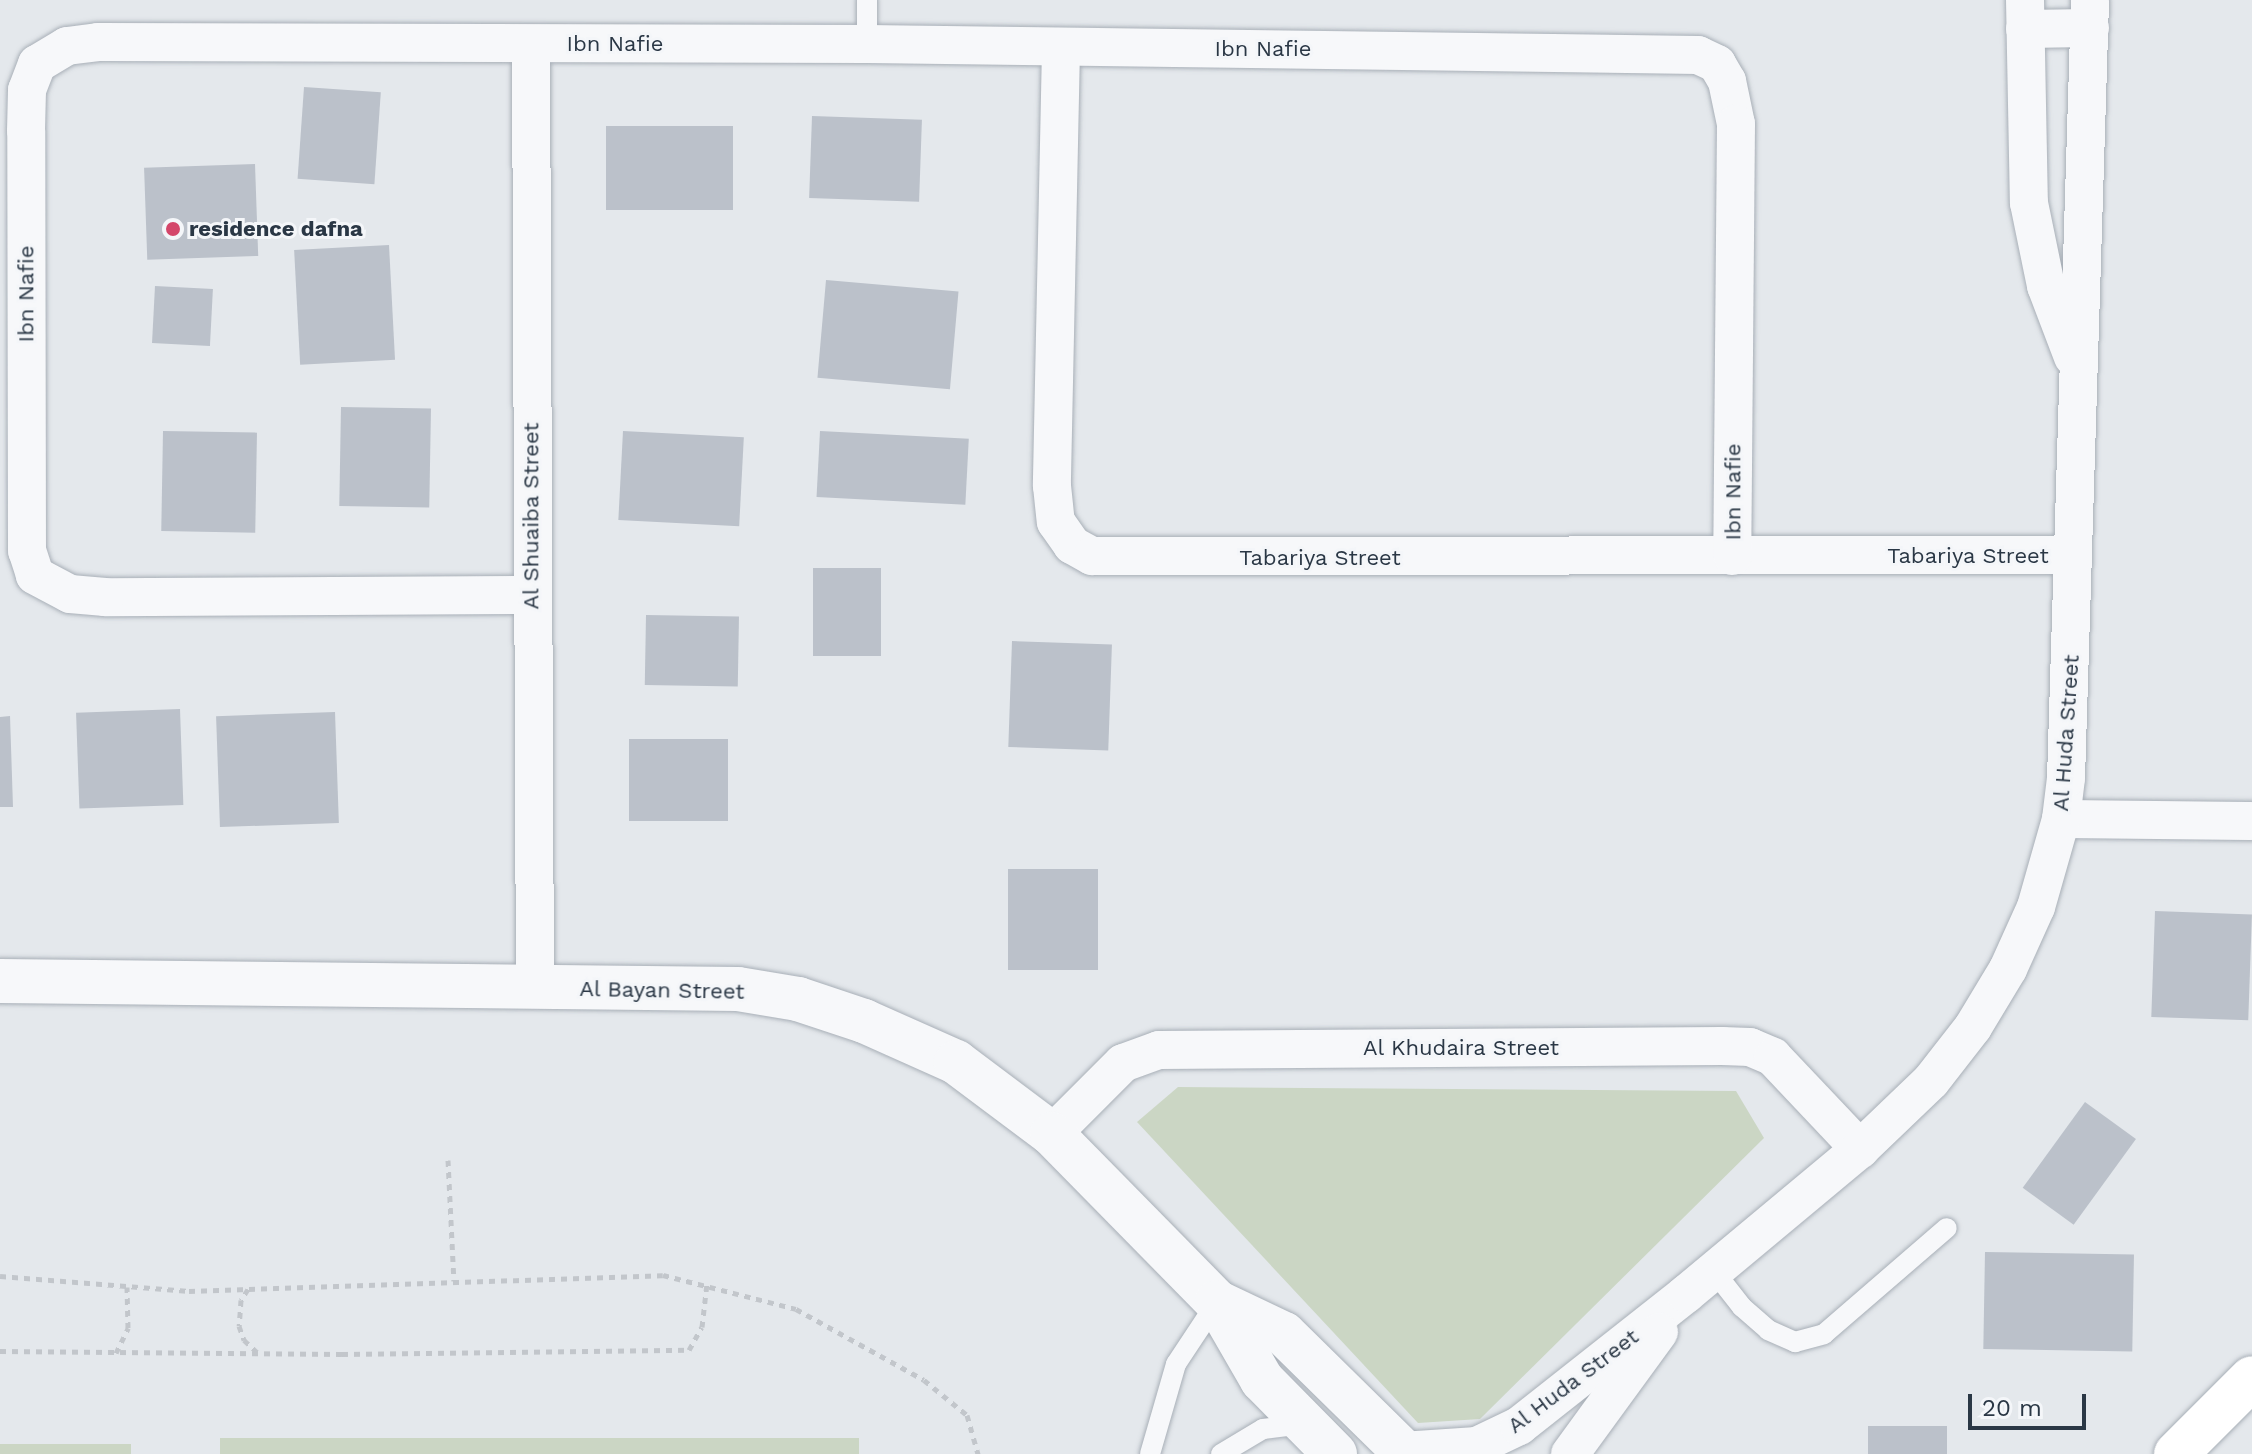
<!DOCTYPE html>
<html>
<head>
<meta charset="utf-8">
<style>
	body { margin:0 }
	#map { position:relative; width:2252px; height:1454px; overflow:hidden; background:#e4e8ec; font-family:"Work Sans",sans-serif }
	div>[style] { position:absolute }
	.green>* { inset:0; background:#cbd6c4; transform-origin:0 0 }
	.building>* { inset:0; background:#bbc1ca; transform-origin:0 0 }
	.path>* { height:5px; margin-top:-2.5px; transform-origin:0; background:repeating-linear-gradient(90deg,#c2c6cb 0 6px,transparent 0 12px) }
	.roads { filter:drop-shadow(0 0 2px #a8afb7) drop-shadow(0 0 2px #a8afb7) }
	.service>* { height:20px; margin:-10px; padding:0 10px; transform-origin:10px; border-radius:10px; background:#f7f8fa }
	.minor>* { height:38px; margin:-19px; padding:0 19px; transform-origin:19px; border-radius:19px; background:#f7f8fa }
	.tertiary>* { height:44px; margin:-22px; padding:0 22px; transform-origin:22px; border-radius:22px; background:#f7f8fa }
	.secondary>* { height:44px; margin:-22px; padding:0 22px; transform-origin:22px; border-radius:22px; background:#fff }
	.dots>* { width:22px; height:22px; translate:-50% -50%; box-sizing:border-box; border:4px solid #f4f6f9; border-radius:50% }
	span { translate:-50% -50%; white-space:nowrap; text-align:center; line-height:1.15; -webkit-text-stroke:6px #f4f6f9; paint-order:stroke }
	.street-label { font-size:22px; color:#2a3745 }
	.poi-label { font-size:22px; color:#2a3745; font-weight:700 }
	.left { translate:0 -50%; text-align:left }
	.scale { position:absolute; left:1968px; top:1394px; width:118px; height:36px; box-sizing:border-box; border:4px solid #2a3745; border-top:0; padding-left:10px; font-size:24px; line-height:28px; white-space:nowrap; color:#2a3745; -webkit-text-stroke:6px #f4f6f9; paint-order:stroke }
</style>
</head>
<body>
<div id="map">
	<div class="green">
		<div style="clip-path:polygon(1178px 1087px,1736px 1091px,1764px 1138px,1480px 1419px,1418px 1423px,1137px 1122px)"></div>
		<div style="left:859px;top:1438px;width:16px;height:639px;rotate:90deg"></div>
		<div style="left:0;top:1444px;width:131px;height:10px"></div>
	</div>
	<div class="building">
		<div style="left:304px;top:87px;width:77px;height:92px;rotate:4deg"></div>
		<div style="left:812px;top:116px;width:110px;height:82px;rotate:2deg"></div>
		<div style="left:606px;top:126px;width:127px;height:84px"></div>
		<div style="left:255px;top:164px;width:92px;height:111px;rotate:88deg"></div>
		<div style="left:389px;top:245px;width:115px;height:95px;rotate:87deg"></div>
		<div style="left:826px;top:280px;width:133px;height:98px;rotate:5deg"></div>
		<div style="left:155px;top:286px;width:58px;height:57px;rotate:3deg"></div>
		<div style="left:341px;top:407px;width:90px;height:99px;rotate:1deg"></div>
		<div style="left:163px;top:431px;width:94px;height:100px;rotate:1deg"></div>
		<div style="left:623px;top:431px;width:121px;height:89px;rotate:3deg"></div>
		<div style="left:820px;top:431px;width:149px;height:66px;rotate:3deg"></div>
		<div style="left:813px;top:568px;width:68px;height:88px"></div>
		<div style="left:646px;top:615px;width:93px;height:70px;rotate:1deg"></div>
		<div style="left:1012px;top:641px;width:100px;height:106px;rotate:2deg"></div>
		<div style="left:180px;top:709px;width:96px;height:104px;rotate:88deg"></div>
		<div style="left:335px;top:712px;width:111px;height:119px;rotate:88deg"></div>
		<div style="clip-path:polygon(10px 716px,13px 807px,0 807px,0 717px)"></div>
		<div style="left:629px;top:739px;width:99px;height:82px"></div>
		<div style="left:1008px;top:869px;width:90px;height:101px"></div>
		<div style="left:2155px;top:911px;width:97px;height:106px;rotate:2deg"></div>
		<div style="left:2085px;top:1102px;width:63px;height:106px;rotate:36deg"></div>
		<div style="left:1985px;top:1252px;width:149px;height:97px;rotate:1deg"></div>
		<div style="left:1947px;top:1426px;width:28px;height:79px;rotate:90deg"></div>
	</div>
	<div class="path">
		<div style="left:448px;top:1160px;width:121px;rotate:87.2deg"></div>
		<div style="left:0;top:1276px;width:190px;rotate:4.5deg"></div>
		<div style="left:189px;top:1291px;width:474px;rotate:-1.9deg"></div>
		<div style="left:663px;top:1275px;width:137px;rotate:14.3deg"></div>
		<div style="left:796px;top:1309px;width:146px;rotate:29deg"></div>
		<div style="left:924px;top:1380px;width:55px;rotate:39.1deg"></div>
		<div style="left:967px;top:1415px;width:41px;rotate:74.2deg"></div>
		<div style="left:248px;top:1289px;width:13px;rotate:122deg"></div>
		<div style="left:241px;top:1300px;width:26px;rotate:94deg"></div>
		<div style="left:239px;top:1326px;width:15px;rotate:70deg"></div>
		<div style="left:244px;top:1340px;width:19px;rotate:43deg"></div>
		<div style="left:0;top:1351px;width:342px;rotate:0.5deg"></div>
		<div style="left:342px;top:1354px;width:347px;rotate:-0.7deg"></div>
		<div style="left:689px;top:1350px;width:26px;rotate:-61deg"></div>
		<div style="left:702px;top:1327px;width:44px;rotate:-83.5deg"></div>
		<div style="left:116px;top:1353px;width:28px;rotate:-64deg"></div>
		<div style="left:128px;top:1328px;width:41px;rotate:-91.4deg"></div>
	</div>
	<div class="roads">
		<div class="service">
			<div style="left:867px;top:44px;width:44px;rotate:-90deg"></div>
			<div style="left:1713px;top:1270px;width:47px;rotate:51.9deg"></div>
			<div style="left:1742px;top:1307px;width:35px;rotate:41deg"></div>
			<div style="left:1768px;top:1330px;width:30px;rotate:24deg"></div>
			<div style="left:1795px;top:1342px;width:30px;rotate:-15deg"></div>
			<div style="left:1824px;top:1334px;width:162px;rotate:-40.8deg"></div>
			<div style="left:1150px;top:1454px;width:94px;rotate:-73.9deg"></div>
			<div style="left:1176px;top:1364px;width:74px;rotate:-56.5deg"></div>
			<div style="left:1221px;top:1454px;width:49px;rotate:-30.8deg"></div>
			<div style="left:1263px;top:1429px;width:38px;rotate:-7deg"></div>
		</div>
		<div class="minor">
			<div style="left:2025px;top:0;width:203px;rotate:88.9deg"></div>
			<div style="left:2029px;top:203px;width:85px;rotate:78.4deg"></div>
			<div style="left:2046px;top:286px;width:76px;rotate:69.2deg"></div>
			<div style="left:2025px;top:29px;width:65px;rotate:-0.9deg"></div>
			<div style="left:531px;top:44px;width:943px;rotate:89.76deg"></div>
			<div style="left:1061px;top:48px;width:438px;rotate:91.2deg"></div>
			<div style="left:1052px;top:486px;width:36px;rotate:84deg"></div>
			<div style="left:1056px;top:522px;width:28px;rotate:55deg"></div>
			<div style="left:1072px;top:545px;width:23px;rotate:29deg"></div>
			<div style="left:1092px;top:556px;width:981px;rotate:-0.06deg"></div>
			<div style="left:531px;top:595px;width:426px;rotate:179.7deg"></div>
			<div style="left:105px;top:597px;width:35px;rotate:-175deg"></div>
			<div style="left:70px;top:594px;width:40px;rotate:-152deg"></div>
			<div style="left:35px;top:575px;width:25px;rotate:-108deg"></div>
			<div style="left:27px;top:551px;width:420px;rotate:-90.1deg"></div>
			<div style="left:26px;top:131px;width:41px;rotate:-88.6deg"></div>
			<div style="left:27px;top:90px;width:28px;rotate:-69deg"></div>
			<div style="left:37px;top:64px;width:35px;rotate:-31deg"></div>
			<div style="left:67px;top:46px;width:31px;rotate:-7deg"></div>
			<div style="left:98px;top:42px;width:769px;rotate:0.15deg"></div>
			<div style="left:867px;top:44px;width:831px;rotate:0.76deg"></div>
			<div style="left:1698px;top:55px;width:21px;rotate:25deg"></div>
			<div style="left:1717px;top:64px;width:20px;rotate:60deg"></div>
			<div style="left:1727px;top:81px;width:44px;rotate:78.2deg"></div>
			<div style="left:1736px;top:124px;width:432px;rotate:90.5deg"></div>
			<div style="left:2061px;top:819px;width:191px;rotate:0.6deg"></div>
			<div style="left:1052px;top:1134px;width:100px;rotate:-45deg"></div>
			<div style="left:1123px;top:1063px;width:38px;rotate:-20deg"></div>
			<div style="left:1159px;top:1050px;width:563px;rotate:-0.41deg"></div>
			<div style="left:1722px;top:1046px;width:28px;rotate:2deg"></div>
			<div style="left:1750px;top:1047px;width:25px;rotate:23deg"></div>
			<div style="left:1773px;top:1057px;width:127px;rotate:46.6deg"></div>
			<div style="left:1402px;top:1451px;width:75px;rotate:-3.8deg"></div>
			<div style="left:1477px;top:1446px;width:47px;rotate:-25.5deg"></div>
			<div style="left:1519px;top:1426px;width:213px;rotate:-38.3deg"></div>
			<div style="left:1686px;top:1294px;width:226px;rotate:-39.8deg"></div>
			<div style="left:1860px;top:1149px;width:98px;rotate:-43.8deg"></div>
			<div style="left:1931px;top:1081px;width:68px;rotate:-52.1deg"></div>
			<div style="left:1973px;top:1027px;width:68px;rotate:-58.9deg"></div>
			<div style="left:2008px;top:969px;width:68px;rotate:-65.7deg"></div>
			<div style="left:2036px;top:907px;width:91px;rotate:-74.1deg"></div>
			<div style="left:2061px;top:819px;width:41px;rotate:-83deg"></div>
			<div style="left:2066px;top:778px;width:778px;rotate:-88.23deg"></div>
			<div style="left:1570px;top:1454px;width:151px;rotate:-53.9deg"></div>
		</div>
		<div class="tertiary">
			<div style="left:0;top:981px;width:738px;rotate:0.62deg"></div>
			<div style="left:738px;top:989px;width:61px;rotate:9.5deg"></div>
			<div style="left:798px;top:999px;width:70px;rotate:18.4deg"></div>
			<div style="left:864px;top:1021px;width:101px;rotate:24deg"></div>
			<div style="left:956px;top:1062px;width:120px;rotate:36.9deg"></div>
			<div style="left:1052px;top:1134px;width:235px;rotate:45.5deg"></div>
			<div style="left:1217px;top:1302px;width:90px;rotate:60deg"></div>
			<div style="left:1262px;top:1380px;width:104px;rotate:45.4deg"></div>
			<div style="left:1217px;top:1302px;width:74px;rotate:25.5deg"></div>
			<div style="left:1284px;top:1334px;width:171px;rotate:44.5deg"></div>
		</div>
		<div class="secondary">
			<div style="left:2176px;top:1454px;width:107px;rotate:-45deg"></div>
		</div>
	</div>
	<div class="dots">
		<div style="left:173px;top:229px;background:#d4466a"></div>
	</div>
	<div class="street-label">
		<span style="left:615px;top:44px">Ibn Nafie</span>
		<span style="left:1263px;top:49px">Ibn Nafie</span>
		<span style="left:26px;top:294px;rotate:-90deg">Ibn Nafie</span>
		<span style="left:1733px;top:492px;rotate:-90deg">Ibn Nafie</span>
		<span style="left:531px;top:516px;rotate:-90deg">Al Shuaiba Street</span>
		<span style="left:1968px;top:556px">Tabariya Street</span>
		<span style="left:1320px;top:558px">Tabariya Street</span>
		<span style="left:2066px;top:733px;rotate:-86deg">Al Huda Street</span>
		<span style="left:662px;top:990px;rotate:1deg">Al Bayan Street</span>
		<span style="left:1461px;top:1048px">Al Khudaira Street</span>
		<span style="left:1573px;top:1381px;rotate:-37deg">Al Huda Street</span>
	</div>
	<div class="poi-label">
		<span class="left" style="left:189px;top:229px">residence dafna</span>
	</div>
	<div class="scale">20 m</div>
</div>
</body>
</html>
